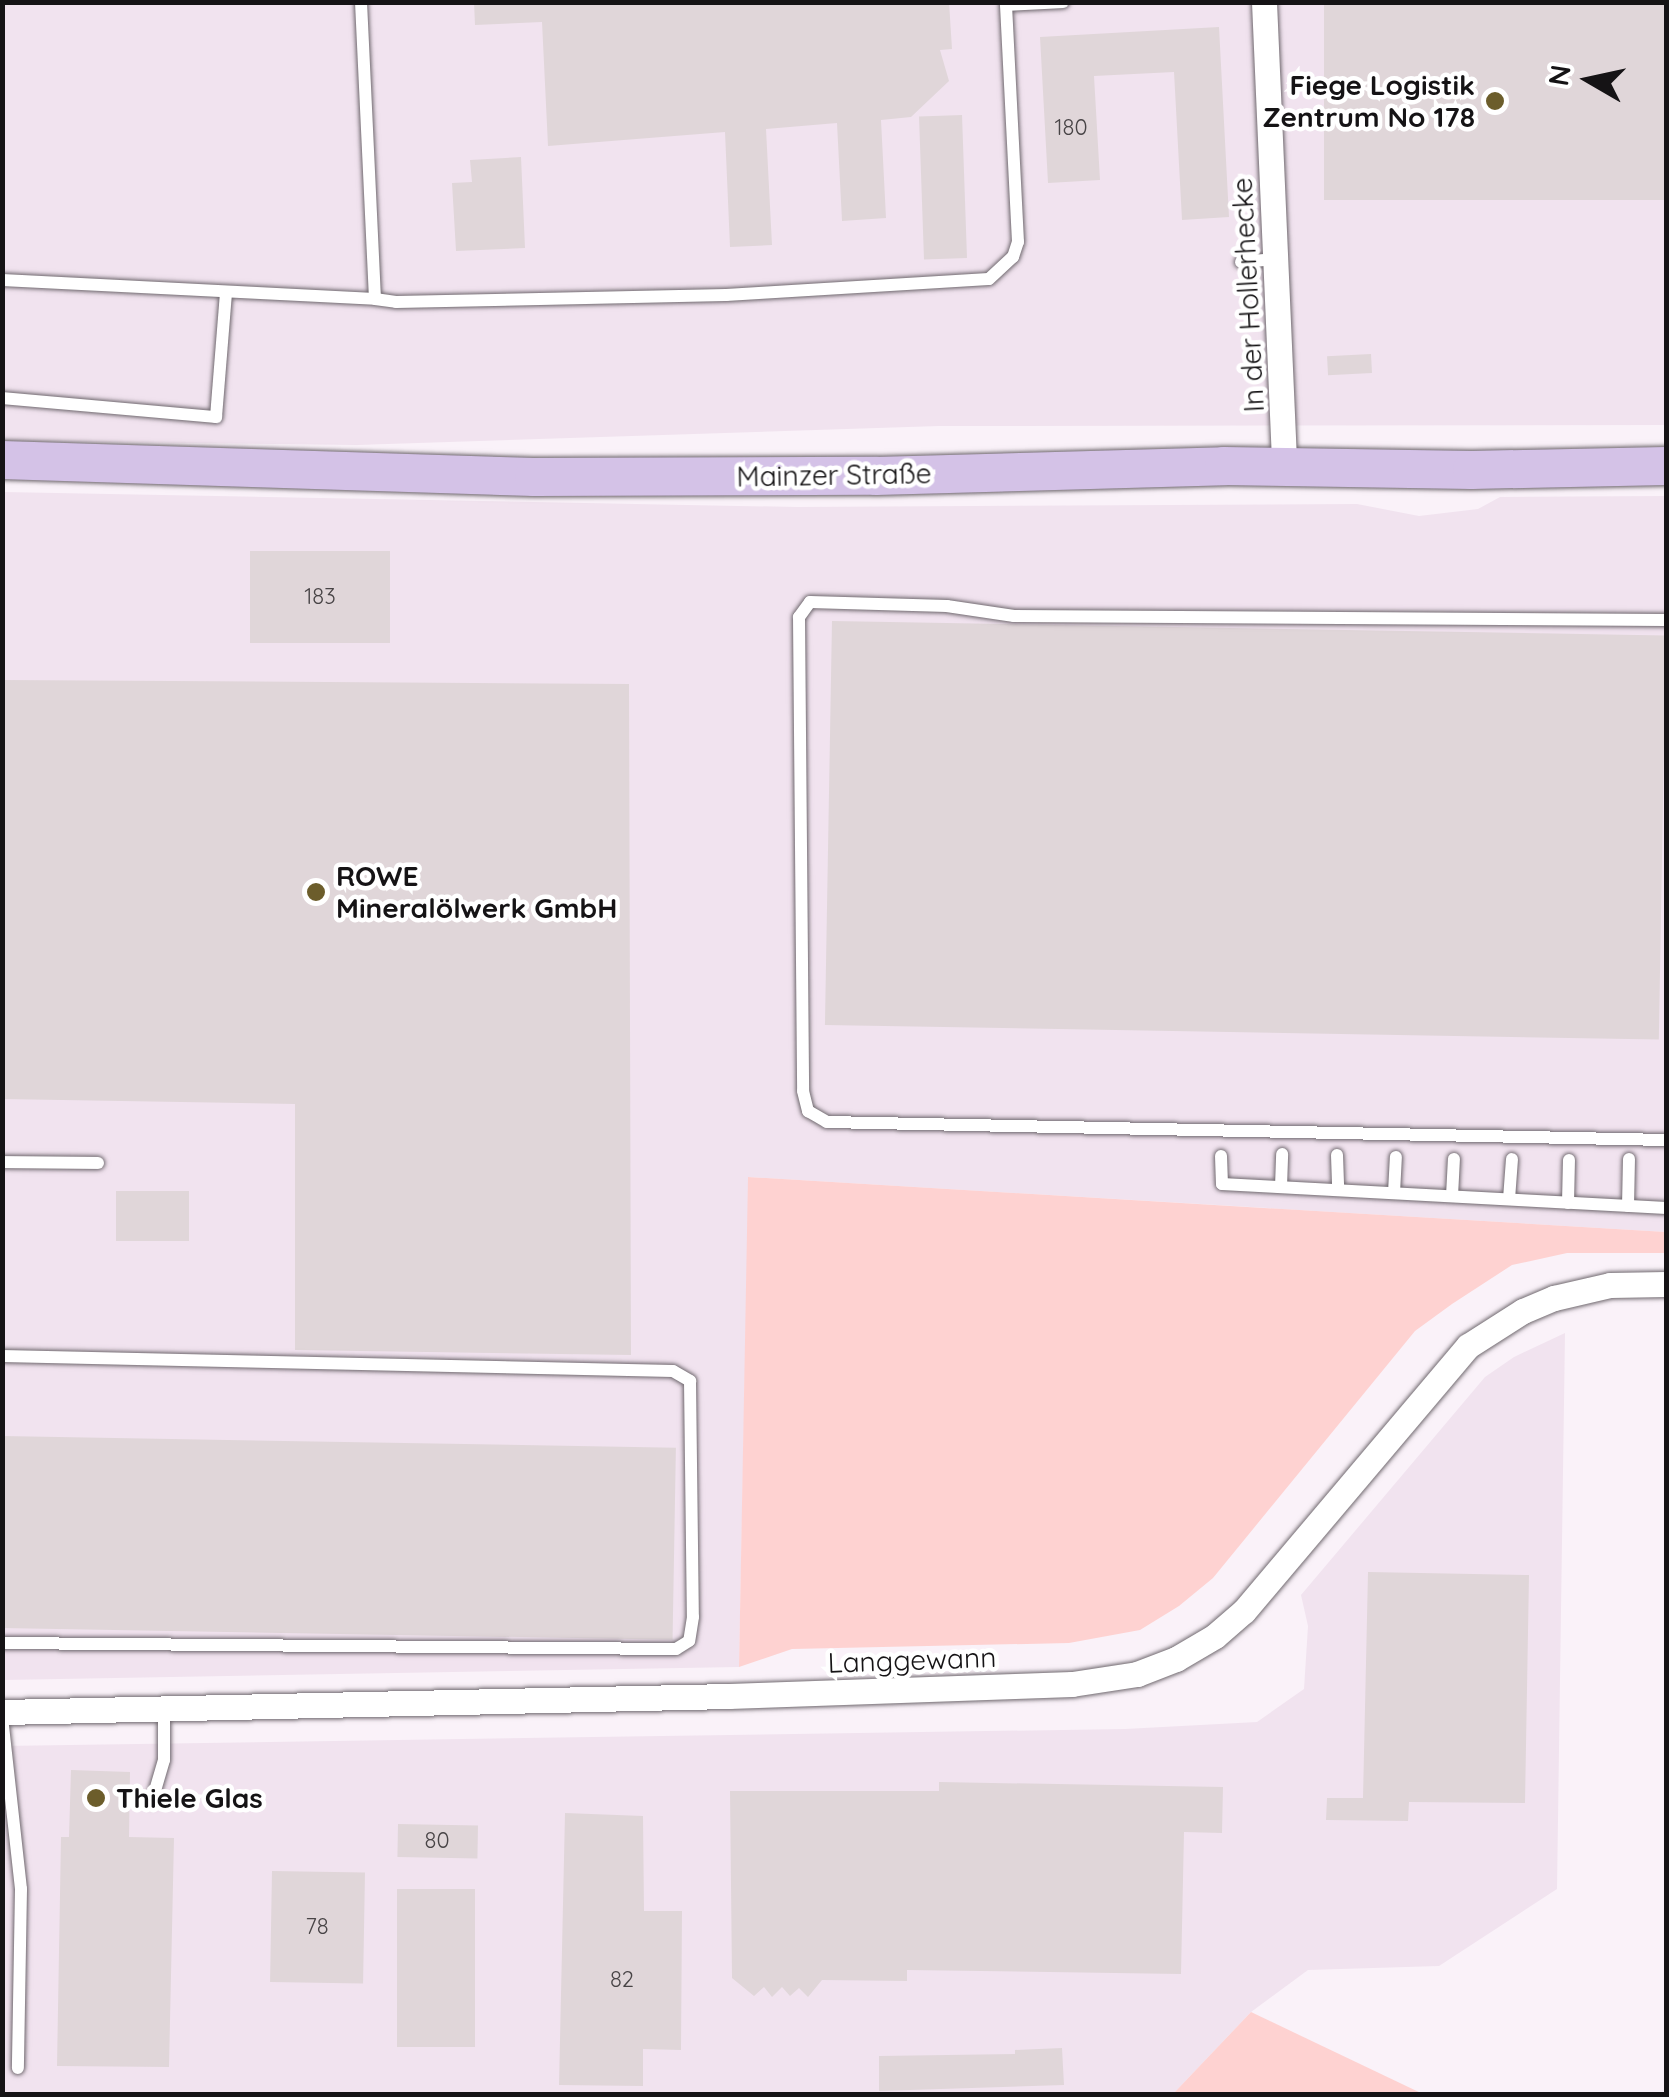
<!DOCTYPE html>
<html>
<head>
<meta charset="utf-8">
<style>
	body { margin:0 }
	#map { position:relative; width:1669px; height:2097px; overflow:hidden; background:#faf2f9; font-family:Quicksand,sans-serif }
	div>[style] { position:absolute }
	.built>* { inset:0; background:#f1e3ef }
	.green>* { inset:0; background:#fed2d1 }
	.building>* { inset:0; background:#e0d6d9; transform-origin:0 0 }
	.roads { filter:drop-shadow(0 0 2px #70696f) drop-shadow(0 0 2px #70696f) }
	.service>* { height:12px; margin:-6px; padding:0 6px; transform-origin:6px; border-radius:6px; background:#fff }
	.minor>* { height:25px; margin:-12.5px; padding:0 12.5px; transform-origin:12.5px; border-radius:12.5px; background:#fff }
	.primary>* { height:38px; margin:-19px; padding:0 19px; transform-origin:19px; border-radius:19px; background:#d4c2e7 }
	.dots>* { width:28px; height:28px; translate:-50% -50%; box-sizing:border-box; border:5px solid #fff; border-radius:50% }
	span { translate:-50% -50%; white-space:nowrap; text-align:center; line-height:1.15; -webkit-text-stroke:9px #fff; paint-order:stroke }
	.number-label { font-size:22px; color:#484446 }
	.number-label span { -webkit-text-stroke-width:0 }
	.poi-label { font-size:28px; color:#151315; font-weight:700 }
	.right { translate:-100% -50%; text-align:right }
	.left { translate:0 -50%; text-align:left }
	.street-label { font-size:28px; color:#151315 }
	.frame { position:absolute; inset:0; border:5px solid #151315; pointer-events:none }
	.north { position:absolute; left:1539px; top:30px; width:100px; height:100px; -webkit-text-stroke:8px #fff; paint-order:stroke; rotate:279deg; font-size:28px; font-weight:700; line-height:40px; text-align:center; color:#151315 }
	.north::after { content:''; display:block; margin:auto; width:35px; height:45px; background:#151315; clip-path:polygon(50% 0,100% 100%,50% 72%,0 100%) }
</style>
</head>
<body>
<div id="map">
	<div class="built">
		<div style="clip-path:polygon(2px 3px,1666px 3px,1666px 425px,939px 426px,357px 445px,3px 441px)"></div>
		<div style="clip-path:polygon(3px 492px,797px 507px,1357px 504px,1419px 516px,1478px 509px,1500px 497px,1666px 496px,1666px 1232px,749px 1177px,739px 1667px,3px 1680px)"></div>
		<div style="clip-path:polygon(1565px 1333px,1557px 1889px,1439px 1966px,1308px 1970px,1251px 2012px,1173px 2094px,3px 2094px,2px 1746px,1125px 1729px,1257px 1722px,1304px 1689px,1308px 1626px,1301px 1595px,1485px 1377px,1514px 1357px)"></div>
	</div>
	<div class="green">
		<div style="clip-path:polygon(748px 1177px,1666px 1232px,1666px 1253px,1567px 1253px,1512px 1265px,1452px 1304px,1415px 1331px,1213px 1578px,1179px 1606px,1140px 1630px,1069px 1643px,792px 1649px,739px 1667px)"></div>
		<div style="clip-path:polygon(1251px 2012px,1423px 2094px,1173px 2094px)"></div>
	</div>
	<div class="building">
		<div style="clip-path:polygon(474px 2px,949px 2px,952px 49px,940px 50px,949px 81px,911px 117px,881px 120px,886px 218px,842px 221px,837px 123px,766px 129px,772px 245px,730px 247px,725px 132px,548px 146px,542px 22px,475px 25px)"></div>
		<div style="left:1324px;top:2px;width:342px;height:198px"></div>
		<div style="clip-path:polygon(1219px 27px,1229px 217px,1182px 220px,1174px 72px,1094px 76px,1100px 180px,1048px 183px,1040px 37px)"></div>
		<div style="left:962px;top:115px;width:143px;height:43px;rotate:88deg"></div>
		<div style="clip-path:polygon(521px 157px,525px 248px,456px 251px,452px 183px,472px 182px,470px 160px)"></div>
		<div style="left:1371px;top:354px;width:19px;height:44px;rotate:87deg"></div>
		<div style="left:250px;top:551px;width:140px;height:92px"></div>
		<div style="left:832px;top:621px;width:834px;height:404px;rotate:1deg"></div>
		<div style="clip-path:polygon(2px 680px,629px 684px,631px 1355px,295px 1350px,295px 1104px,2px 1099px)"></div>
		<div style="left:116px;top:1191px;width:73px;height:50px"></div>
		<div style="left:2px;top:1436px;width:674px;height:192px;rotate:1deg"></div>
		<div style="clip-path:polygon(1368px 1572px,1529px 1575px,1525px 1803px,1409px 1802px,1408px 1821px,1326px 1820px,1327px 1798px,1363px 1798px)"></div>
		<div style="clip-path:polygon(71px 1770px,130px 1772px,129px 1837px,174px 1838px,169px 2067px,57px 2066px,61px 1837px,69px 1837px)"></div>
		<div style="clip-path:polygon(939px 1782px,1223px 1787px,1222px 1833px,1184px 1832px,1181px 1974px,907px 1970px,907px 1981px,822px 1980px,808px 1997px,799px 1988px,790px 1996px,782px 1987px,772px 1997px,764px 1987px,754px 1996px,732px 1978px,730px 1791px,939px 1791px)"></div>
		<div style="clip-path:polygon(565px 1813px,643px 1816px,644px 1911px,682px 1911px,681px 2050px,643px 2049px,643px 2086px,559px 2085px)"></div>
		<div style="left:398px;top:1824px;width:80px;height:33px;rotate:1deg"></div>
		<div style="left:272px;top:1871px;width:93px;height:111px;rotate:1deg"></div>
		<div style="left:397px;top:1889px;width:78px;height:158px"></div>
		<div style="clip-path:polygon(1062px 2048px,1064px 2085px,879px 2091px,879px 2056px,1015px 2054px,1015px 2050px)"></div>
	</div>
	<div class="roads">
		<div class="service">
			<div style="left:361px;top:2px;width:297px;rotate:87.3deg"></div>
			<div style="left:375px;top:299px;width:21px;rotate:8deg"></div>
			<div style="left:396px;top:302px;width:330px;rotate:-1.2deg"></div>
			<div style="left:726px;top:295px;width:263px;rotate:-3.5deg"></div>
			<div style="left:989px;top:279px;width:33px;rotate:-43deg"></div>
			<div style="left:1013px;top:257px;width:16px;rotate:-72deg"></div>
			<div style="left:1018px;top:242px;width:240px;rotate:-92.9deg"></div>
			<div style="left:1006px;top:5px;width:57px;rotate:-3deg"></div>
			<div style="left:1241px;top:262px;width:35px;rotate:-5deg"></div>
			<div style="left:2px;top:280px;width:373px;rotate:2.9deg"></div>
			<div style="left:2px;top:398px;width:215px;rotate:5.1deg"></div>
			<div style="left:216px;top:417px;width:124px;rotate:-85.4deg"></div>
			<div style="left:1666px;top:620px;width:652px;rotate:-179.65deg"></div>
			<div style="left:1014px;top:616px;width:68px;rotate:-171.5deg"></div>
			<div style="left:947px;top:606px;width:137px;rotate:-178.3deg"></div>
			<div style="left:810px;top:602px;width:19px;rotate:126deg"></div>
			<div style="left:799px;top:617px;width:474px;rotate:89.5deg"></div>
			<div style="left:803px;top:1091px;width:21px;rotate:76deg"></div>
			<div style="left:808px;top:1111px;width:22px;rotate:30deg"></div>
			<div style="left:827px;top:1122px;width:839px;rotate:1.23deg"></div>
			<div style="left:1337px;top:1155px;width:35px;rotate:88deg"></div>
			<div style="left:1221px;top:1156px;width:28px;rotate:88deg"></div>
			<div style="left:1222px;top:1184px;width:445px;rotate:3.1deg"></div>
			<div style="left:2px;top:1162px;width:96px;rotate:0.6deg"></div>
			<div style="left:1281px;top:1187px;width:33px;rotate:-88deg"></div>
			<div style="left:1394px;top:1193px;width:36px;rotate:-87deg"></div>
			<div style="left:1452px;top:1196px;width:37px;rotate:-87deg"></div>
			<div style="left:1509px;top:1199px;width:40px;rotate:-85.7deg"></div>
			<div style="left:1568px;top:1203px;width:43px;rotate:-88.7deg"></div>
			<div style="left:1628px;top:1206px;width:47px;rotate:-88.8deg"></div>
			<div style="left:2px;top:1356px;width:671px;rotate:1.28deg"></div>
			<div style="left:673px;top:1371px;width:20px;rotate:30deg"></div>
			<div style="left:690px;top:1381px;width:236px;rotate:89.3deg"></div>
			<div style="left:693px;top:1617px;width:24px;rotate:99deg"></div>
			<div style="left:689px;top:1641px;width:15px;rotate:148deg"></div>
			<div style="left:676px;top:1649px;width:674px;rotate:-179.49deg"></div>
			<div style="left:2px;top:1717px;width:173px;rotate:83.7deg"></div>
			<div style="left:21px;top:1889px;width:179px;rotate:91deg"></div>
			<div style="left:152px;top:1801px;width:43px;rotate:-73.7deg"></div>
			<div style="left:164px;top:1760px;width:52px;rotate:-90deg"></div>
		</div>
		<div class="minor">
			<div style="left:1264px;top:2px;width:464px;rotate:87.5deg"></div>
			<div style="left:2px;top:1712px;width:727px;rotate:-1.26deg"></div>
			<div style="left:729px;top:1696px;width:343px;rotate:-2deg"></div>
			<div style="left:1072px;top:1684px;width:66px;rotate:-8.7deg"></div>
			<div style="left:1137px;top:1674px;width:42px;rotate:-21deg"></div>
			<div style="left:1176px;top:1659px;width:45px;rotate:-30.5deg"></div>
			<div style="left:1215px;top:1636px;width:38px;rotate:-41deg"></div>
			<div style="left:1244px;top:1611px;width:347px;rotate:-49.8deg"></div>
			<div style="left:1468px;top:1346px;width:65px;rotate:-32.5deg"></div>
			<div style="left:1523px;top:1311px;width:34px;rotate:-23deg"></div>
			<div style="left:1554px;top:1298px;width:57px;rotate:-13.1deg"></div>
			<div style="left:1610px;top:1285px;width:56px;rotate:-1deg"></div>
		</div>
		<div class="primary">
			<div style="left:2px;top:460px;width:532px;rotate:1.83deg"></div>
			<div style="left:534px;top:477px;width:342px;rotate:-0.2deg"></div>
			<div style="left:876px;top:476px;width:348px;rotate:-1.6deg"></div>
			<div style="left:1224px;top:466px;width:248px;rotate:0.9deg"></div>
			<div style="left:1472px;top:470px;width:194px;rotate:-1.2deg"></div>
		</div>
	</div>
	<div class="dots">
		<div style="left:1495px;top:101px;background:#6c5d2b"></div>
		<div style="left:316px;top:892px;background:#6c5d2b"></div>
		<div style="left:96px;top:1798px;background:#6c5d2b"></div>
	</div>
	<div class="number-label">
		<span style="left:1071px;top:128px">180</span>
		<span style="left:320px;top:597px">183</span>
		<span style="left:437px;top:1841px">80</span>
		<span style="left:317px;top:1927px">78</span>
		<span style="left:622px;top:1980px">82</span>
	</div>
	<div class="poi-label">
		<span class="right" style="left:1475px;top:101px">Fiege Logistik<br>Zentrum No 178</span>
		<span class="left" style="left:336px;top:892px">ROWE<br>Mineralölwerk GmbH</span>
		<span class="left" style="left:116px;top:1798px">Thiele Glas</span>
	</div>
	<div class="street-label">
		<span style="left:1248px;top:295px;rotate:-93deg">In der Hollerhecke</span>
		<span style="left:834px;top:475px;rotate:-1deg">Mainzer Straße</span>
		<span style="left:912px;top:1660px;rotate:-2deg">Langgewann</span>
	</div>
	<div class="frame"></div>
	<div class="north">N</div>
</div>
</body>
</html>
